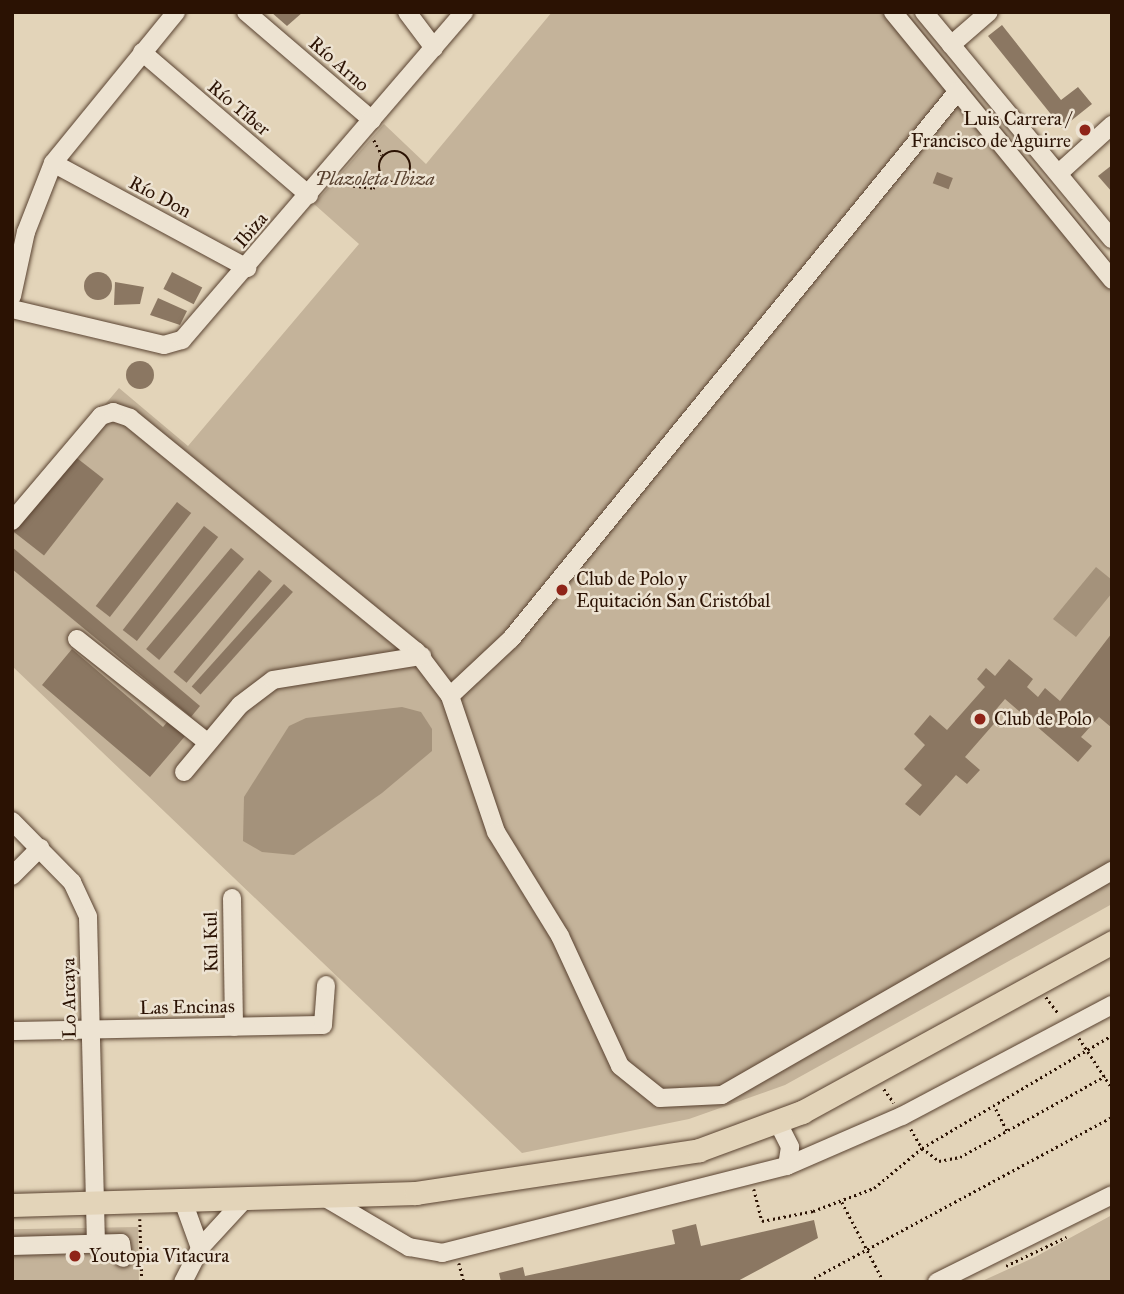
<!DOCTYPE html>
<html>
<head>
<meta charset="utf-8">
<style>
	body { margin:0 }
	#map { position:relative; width:1124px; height:1294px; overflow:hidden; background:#e3d4b9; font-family:"IM FELL Great Primer",serif }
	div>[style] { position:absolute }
	.green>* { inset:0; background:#c4b39a; transform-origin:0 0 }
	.water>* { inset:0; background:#a4927b }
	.building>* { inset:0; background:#8b7762; transform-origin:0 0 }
	.round { border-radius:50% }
	.path>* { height:2.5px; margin-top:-1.25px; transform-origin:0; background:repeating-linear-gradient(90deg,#2b1203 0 2px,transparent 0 5.5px) }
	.path>.ring { margin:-1.25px; padding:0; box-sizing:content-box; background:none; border:2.5px solid #2b1203; border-radius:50% }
	.roads { filter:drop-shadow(0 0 2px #594230) drop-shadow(0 0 2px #594230) }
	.minor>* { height:18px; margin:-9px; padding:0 9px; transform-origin:9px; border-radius:9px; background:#ede3d2 }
	.major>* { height:23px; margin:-11.5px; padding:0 11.5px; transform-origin:11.5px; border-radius:11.5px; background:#e3d4b9 }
	.dots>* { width:19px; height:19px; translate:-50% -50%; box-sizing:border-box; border:4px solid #ede3d2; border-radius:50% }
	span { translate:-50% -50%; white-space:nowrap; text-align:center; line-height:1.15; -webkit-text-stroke:5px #ede3d2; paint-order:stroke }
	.street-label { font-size:19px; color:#2b1203 }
	.poi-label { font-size:19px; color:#2b1203 }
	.right { translate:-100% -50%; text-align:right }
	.left { translate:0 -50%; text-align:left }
	.park-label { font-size:19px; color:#594230; font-style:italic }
	.frame { position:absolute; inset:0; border:14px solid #2b1203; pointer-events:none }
</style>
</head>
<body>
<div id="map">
	<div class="green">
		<div style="clip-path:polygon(552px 12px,907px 12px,1112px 264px,1112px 904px,785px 1085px,689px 1119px,522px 1153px,12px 666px,12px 514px,119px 388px,188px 446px,359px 244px,314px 204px,384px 124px,426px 164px)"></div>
		<div style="clip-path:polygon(1112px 1215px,1112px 1282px,980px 1282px,1035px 1257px)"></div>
		<div style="left:138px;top:1227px;width:55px;height:126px;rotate:89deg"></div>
	</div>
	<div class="water">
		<div style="clip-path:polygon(1096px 567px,1112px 580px,1112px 593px,1076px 637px,1053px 619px)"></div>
		<div style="clip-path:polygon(402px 707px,421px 712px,432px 729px,432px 751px,382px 793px,294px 855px,262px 852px,243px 841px,244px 797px,289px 726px,306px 718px)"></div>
	</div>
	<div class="building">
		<div style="clip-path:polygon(271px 12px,303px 12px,287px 26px)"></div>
		<div style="clip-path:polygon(1002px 25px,1061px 100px,1078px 87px,1092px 104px,1062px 128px,988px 36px)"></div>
		<div style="clip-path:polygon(1112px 165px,1112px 192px,1098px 176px)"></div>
		<div style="left:937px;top:172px;width:17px;height:12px;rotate:21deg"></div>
		<div class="round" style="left:84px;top:272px;width:28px;height:28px"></div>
		<div style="left:172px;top:272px;width:34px;height:19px;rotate:27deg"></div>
		<div style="clip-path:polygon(115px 282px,144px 287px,140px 304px,114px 305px)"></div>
		<div style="clip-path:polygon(158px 298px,187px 311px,180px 325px,150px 315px)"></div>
		<div class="round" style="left:126px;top:361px;width:28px;height:28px"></div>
		<div style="left:73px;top:455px;width:39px;height:97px;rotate:38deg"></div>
		<div style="left:177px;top:502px;width:18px;height:132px;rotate:38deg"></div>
		<div style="left:204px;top:526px;width:18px;height:132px;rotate:38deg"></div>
		<div style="clip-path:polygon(12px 547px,200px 706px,191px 717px,12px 569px)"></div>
		<div style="left:231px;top:548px;width:17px;height:132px;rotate:40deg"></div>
		<div style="left:259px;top:570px;width:17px;height:133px;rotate:40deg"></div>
		<div style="left:284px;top:584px;width:12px;height:138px;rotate:42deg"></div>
		<div style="clip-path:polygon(1112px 633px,1112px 728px,1099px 717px,1081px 737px,1092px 746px,1078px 762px,1005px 699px,993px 713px,999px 718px,965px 757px,980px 770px,967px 784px,956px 775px,920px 816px,905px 804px,922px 785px,904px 769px,925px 745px,914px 734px,930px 715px,947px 730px,985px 687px,977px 679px,986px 668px,995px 676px,1009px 659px,1033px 679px,1027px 687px,1038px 697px,1045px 688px,1060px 701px)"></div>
		<div style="clip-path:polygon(72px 649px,163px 727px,168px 721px,186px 735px,150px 777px,42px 685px)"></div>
		<div style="clip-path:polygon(814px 1220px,818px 1238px,736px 1282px,501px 1282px,499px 1273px,523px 1267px,525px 1276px,675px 1244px,672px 1230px,696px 1224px,701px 1246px)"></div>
	</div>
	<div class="path">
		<div style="left:374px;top:140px;width:17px;rotate:62deg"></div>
		<div class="ring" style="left:379px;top:151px;width:29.5px;height:29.5px"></div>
		<div style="left:337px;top:184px;width:36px;rotate:6deg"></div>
		<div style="left:373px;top:188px;width:15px;rotate:-28deg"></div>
		<div style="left:1046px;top:997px;width:21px;rotate:53deg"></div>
		<div style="left:1079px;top:1038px;width:60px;rotate:56.6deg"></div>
		<div style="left:884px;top:1089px;width:17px;rotate:54deg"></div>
		<div style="left:996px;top:1109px;width:25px;rotate:63deg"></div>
		<div style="left:911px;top:1129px;width:22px;rotate:60deg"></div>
		<div style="left:922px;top:1148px;width:221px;rotate:-30.7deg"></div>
		<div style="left:754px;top:1189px;width:33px;rotate:76deg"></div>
		<div style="left:762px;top:1221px;width:52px;rotate:-11.1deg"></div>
		<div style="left:813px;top:1211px;width:65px;rotate:-20.7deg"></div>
		<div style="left:874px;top:1188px;width:62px;rotate:-39.8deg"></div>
		<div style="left:922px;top:1148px;width:21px;rotate:37deg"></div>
		<div style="left:939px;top:1161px;width:21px;rotate:-11deg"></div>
		<div style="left:960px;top:1157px;width:166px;rotate:-29.2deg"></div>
		<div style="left:842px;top:1202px;width:90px;rotate:62.3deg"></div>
		<div style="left:140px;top:1219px;width:63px;rotate:88.2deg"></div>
		<div style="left:459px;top:1263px;width:20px;rotate:75deg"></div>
		<div style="left:1006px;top:1266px;width:67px;rotate:-25.8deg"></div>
		<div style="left:814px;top:1278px;width:339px;rotate:-28.4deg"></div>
	</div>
	<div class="roads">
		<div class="minor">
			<div style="left:246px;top:12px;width:166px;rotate:40.6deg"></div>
			<div style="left:407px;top:12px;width:45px;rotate:53.1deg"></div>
			<div style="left:893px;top:12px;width:346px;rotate:50.7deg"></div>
			<div style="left:924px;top:12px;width:295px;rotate:50.4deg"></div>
			<div style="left:951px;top:45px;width:50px;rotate:-41deg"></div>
			<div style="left:142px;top:52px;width:220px;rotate:40.6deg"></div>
			<div style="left:53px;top:163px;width:221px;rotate:28.4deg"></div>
			<div style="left:1059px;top:173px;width:72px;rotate:-42.2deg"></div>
			<div style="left:12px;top:296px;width:66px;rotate:-77.7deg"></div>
			<div style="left:26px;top:232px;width:74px;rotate:-68.6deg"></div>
			<div style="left:53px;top:163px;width:195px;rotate:-50.8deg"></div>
			<div style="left:12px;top:309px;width:156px;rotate:13.3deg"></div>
			<div style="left:164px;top:345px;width:19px;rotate:-16deg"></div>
			<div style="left:182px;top:340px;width:433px;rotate:-49.3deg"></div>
			<div style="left:12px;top:521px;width:138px;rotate:-49.7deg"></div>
			<div style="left:101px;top:416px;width:13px;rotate:-18deg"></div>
			<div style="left:113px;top:412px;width:18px;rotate:19deg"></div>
			<div style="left:130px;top:418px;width:369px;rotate:39.2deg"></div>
			<div style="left:416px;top:651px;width:56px;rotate:52.9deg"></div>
			<div style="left:450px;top:696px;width:144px;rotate:71.3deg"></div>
			<div style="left:496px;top:832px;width:122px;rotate:58.4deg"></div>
			<div style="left:560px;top:936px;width:143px;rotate:65.2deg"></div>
			<div style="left:620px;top:1066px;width:51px;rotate:38.7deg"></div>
			<div style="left:660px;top:1098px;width:62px;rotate:-2.8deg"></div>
			<div style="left:722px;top:1095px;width:450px;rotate:-29.9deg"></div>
			<div style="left:77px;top:639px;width:167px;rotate:38.4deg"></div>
			<div style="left:450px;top:696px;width:83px;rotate:-43.1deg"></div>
			<div style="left:511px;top:639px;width:707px;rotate:-50.8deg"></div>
			<div style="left:184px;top:772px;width:87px;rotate:-50.1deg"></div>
			<div style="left:240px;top:705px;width:41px;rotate:-37.1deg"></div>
			<div style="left:273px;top:680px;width:151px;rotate:-9.2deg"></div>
			<div style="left:12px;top:821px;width:86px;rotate:45.5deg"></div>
			<div style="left:72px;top:882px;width:38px;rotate:65deg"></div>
			<div style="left:88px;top:917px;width:327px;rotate:88.6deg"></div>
			<div style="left:12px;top:876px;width:40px;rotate:-45deg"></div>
			<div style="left:232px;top:898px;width:129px;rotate:89.1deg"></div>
			<div style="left:12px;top:1031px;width:311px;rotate:-1.1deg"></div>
			<div style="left:323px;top:1025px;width:40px;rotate:-85.7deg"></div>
			<div style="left:778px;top:1123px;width:27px;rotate:63deg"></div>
			<div style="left:790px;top:1147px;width:19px;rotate:99deg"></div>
			<div style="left:324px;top:1197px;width:99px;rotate:30.5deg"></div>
			<div style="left:409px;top:1247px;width:34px;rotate:10deg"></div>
			<div style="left:442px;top:1253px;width:356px;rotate:-14.2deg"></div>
			<div style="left:787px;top:1166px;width:125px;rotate:-23.5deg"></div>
			<div style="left:902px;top:1116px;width:238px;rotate:-27.9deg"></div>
			<div style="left:183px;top:1201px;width:50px;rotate:70.1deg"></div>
			<div style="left:12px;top:1246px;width:109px;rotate:-1.6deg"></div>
			<div style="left:121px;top:1243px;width:15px;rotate:82deg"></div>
			<div style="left:183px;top:1282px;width:38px;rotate:-63deg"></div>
			<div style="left:200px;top:1248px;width:67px;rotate:-47.4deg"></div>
			<div style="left:937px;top:1282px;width:195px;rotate:-26.4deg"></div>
		</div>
		<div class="major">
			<div style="left:12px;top:1205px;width:404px;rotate:-1.7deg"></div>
			<div style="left:416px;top:1193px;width:286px;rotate:-8.6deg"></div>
			<div style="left:699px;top:1150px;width:110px;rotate:-20.3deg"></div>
			<div style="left:802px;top:1112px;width:354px;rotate:-28.7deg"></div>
		</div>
	</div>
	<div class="dots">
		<div style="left:1085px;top:130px;background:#8f2418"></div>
		<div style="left:562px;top:590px;background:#8f2418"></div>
		<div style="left:980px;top:719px;background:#8f2418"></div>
		<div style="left:75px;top:1256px;background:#8f2418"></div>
	</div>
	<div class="street-label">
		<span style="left:339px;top:64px;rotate:41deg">Río Arno</span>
		<span style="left:239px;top:108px;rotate:40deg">Río Tíber</span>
		<span style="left:160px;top:197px;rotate:28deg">Río Don</span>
		<span style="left:251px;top:230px;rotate:-50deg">Ibiza</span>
		<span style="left:211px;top:942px;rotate:-91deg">Kul Kul</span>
		<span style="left:69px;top:998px;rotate:-91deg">Lo Arcaya</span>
		<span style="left:187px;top:1007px;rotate:-1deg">Las Encinas</span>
	</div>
	<div class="poi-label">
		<span class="right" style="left:1071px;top:130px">Luis Carrera /<br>Francisco de Aguirre</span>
		<span class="left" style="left:576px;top:590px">Club de Polo y<br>Equitación San Cristóbal</span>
		<span class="left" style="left:994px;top:719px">Club de Polo</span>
		<span class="left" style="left:89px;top:1256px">Youtopia Vitacura</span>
	</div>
	<div class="park-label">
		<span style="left:375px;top:179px">Plazoleta Ibiza</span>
	</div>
	<div class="frame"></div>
</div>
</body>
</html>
